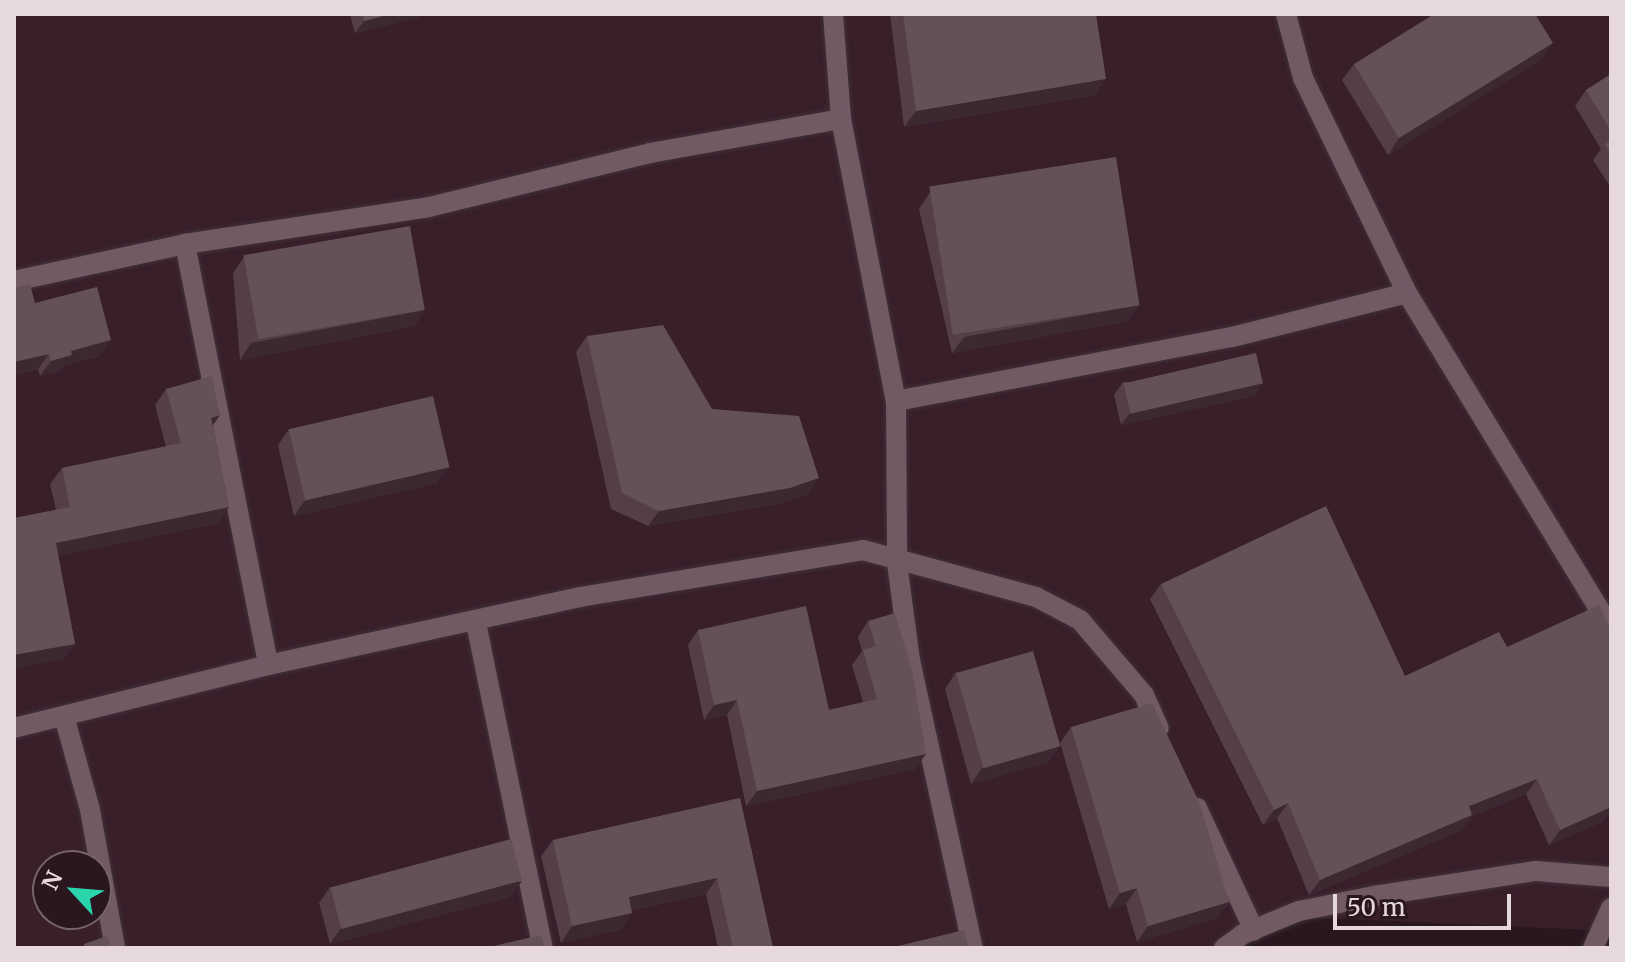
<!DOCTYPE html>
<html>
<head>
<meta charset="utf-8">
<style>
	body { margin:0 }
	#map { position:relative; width:1625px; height:962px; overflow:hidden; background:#29161f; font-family:Merriweather,serif }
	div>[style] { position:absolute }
	.built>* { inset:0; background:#381f2a }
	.roads { filter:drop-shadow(0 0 2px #403238) drop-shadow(0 0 2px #403238) }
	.minor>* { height:20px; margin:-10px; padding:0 10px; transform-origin:10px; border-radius:10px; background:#715a64 }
	.wall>* { inset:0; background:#543f48 }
	.shaded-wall>* { inset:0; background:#3c2831 }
	.building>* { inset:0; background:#645058; transform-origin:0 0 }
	span { translate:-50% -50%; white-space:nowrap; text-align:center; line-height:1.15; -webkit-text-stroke:8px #29161f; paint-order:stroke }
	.frame { position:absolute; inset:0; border:16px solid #e6d8dd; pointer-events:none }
	.north { position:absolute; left:32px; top:850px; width:80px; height:80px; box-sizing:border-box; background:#29161f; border:2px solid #75646b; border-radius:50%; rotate:296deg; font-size:22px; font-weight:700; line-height:32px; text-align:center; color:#e6d8dd }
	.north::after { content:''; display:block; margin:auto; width:28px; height:36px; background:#2bd5ac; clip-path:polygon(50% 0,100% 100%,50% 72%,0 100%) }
	.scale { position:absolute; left:1333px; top:894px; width:178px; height:36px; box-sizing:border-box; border:4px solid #e6d8dd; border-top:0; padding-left:10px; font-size:24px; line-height:28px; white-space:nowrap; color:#e6d8dd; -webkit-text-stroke:6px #29161f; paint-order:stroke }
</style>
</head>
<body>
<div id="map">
	<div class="built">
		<div style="clip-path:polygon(evenodd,14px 14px,1611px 14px,1611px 931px,1261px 915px,1224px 948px,14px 948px,14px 14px,48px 866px,96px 866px,96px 914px,48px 914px,48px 866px)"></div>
	</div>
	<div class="roads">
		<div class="minor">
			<div style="left:833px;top:14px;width:105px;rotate:85.6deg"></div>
			<div style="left:841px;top:119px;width:287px;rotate:79deg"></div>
			<div style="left:896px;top:401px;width:162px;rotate:89.6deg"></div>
			<div style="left:897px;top:563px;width:98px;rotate:82.4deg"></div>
			<div style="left:910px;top:660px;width:295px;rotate:77.7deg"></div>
			<div style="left:1286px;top:14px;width:66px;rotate:75.1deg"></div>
			<div style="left:1303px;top:78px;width:239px;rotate:64.2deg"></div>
			<div style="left:1407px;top:293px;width:393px;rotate:58.7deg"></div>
			<div style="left:185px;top:244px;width:429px;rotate:78.8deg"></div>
			<div style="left:14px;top:281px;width:175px;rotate:-12.2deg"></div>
			<div style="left:185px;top:244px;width:247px;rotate:-8.6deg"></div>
			<div style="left:429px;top:207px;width:228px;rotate:-13.7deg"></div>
			<div style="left:650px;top:153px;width:194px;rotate:-10.1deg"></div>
			<div style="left:896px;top:401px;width:342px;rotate:-10.8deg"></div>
			<div style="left:1232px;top:337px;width:180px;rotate:-14.1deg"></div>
			<div style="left:476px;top:623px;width:332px;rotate:78.4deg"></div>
			<div style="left:64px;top:716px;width:98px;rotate:74.5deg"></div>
			<div style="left:90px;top:810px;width:140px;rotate:79.7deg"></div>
			<div style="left:14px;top:728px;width:262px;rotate:-13.9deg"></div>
			<div style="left:268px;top:665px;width:319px;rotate:-12.3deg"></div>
			<div style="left:580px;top:597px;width:287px;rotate:-9.4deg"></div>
			<div style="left:863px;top:550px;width:179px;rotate:15.2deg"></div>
			<div style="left:1036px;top:597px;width:50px;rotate:27.6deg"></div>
			<div style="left:1080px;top:620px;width:99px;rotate:49.5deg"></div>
			<div style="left:1144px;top:695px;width:36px;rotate:66deg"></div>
			<div style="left:1197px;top:808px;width:135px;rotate:65deg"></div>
			<div style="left:1224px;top:948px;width:24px;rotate:-36deg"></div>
			<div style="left:1243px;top:934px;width:61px;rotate:-22.3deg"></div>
			<div style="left:1299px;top:911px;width:76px;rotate:-11.3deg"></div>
			<div style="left:1374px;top:896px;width:164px;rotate:-8.8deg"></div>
			<div style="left:1536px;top:871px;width:75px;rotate:4.6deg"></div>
			<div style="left:1593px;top:948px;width:44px;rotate:-65.8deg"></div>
		</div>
	</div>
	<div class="wall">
		<div style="clip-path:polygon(350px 14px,421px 14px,419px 17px,355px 33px)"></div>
		<div style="clip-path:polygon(890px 14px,1096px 14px,1095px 95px,904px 127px)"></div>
		<div style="clip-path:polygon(1542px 59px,1388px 155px,1342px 80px,1354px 64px)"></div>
		<div style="clip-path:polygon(1611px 74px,1611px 188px,1593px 160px,1601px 149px,1575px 106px,1586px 90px)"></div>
		<div style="clip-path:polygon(930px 192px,1139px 305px,1127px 321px,952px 353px,919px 209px)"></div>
		<div style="clip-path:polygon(244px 257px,425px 310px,414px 326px,240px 360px,233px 273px)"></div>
		<div style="clip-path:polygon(14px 288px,35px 303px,100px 356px,65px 365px,61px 371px,40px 376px,38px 369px,14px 375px)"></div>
		<div style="clip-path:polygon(587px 336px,712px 409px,808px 494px,778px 504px,648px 526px,611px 509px,576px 352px)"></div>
		<div style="clip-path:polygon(1123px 382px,1263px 383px,1254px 396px,1121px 425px,1114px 395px)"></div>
		<div style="clip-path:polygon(166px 389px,213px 426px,229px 507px,218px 523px,58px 556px,75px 644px,63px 659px,56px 510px,50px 484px,62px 468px,166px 447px,155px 405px)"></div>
		<div style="clip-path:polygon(289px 429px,437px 483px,294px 516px,278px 445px)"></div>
		<div style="clip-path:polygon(1161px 584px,1405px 676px,1507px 647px,1611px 631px,1611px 809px,1603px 821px,1549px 845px,1526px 794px,1472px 816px,1462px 830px,1309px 895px,1277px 818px,1263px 825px,1150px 599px)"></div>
		<div style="clip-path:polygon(868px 621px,926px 754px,915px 769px,746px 806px,727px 715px,704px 720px,688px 645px,698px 630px,829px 710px,863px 702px,852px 665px,862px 651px,858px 637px)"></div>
		<div style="clip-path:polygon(956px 672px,1060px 746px,1048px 762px,971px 784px,945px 689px)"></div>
		<div style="clip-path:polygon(1071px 727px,1229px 902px,1217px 918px,1137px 942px,1126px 904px,1109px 909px,1060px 743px)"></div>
		<div style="clip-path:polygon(740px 798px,773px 948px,718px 948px,706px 894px,632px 910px,621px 929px,561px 943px,541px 856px,553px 840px)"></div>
		<div style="clip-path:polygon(330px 887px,510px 897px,330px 944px,319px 903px)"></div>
	</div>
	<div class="shaded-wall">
		<div style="clip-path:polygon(391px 14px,421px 14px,419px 17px,355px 33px,364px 21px)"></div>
		<div style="clip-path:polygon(1553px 43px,1542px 59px,1388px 155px,1399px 138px)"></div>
		<div style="clip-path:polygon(1106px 79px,1095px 95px,904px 127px,916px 111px)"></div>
		<div style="clip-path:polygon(1139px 305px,1127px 321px,952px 353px,964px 337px)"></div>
		<div style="clip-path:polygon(425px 310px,414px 326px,240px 360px,251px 343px)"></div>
		<div style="clip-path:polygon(111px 340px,100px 356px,65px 365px,61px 371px,40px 376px,51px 361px,71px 351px)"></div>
		<div style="clip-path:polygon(49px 354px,38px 369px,14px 375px,14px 362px)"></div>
		<div style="clip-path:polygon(1263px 383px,1254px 396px,1121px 425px,1130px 413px)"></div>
		<div style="clip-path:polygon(220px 415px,209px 431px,211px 418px)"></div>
		<div style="clip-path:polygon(449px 467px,437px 483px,294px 516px,305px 500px)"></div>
		<div style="clip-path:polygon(819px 478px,808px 494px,778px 504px,648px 526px,659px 511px)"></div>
		<div style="clip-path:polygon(229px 507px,218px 523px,45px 559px,56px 543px)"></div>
		<div style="clip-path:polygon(75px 644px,63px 659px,14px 669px,14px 655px)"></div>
		<div style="clip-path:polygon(737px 700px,727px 715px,704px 720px,714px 705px)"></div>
		<div style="clip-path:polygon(1060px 746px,1048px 762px,971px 784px,982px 768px)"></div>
		<div style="clip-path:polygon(926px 754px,915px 769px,746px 806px,757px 791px)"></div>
		<div style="clip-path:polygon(1537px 779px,1526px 794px,1472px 816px,1462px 830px,1309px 895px,1320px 880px,1469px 806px)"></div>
		<div style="clip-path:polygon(1288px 803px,1277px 818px,1263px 825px,1274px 810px)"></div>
		<div style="clip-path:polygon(1611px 807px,1611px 809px,1603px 821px,1549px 845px,1560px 830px)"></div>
		<div style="clip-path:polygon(717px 878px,706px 894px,617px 913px,629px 897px)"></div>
		<div style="clip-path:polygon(522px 881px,510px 897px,330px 944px,341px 928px)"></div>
		<div style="clip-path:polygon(1137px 888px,1126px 904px,1109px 909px,1120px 893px)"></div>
		<div style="clip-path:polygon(1229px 902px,1217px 918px,1137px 942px,1148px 926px)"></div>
		<div style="clip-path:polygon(632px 913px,621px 929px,561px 943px,572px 926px)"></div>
	</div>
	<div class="building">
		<div style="clip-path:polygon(362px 14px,391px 14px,364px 21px)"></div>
		<div style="clip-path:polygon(903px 14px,1096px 14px,1106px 79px,916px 111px)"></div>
		<div style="clip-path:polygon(1434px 14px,1535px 14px,1553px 43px,1399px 138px,1354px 64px)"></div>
		<div style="clip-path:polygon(1611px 74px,1611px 131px,1586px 90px)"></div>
		<div style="clip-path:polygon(1611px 140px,1611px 154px,1605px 144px)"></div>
		<div style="left:1116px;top:157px;width:150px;height:189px;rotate:81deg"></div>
		<div style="left:410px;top:226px;width:85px;height:169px;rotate:80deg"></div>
		<div style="clip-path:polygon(30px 284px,35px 303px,97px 287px,111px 340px,71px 351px,72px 355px,51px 361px,49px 354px,14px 362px,14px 288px)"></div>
		<div style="clip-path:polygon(663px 325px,712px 409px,799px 416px,819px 478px,790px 488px,659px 511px,622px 493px,587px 336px)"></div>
		<div style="left:1256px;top:353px;width:31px;height:136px;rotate:77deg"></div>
		<div style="clip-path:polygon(212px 376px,220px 415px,211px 418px,229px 507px,56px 543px,75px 644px,14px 655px,14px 518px,70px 507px,62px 468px,181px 443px,166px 389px)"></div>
		<div style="left:433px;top:396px;width:73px;height:148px;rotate:77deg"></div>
		<div style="clip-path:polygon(1326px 506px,1405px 676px,1499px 632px,1507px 647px,1599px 605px,1611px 631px,1611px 807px,1560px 830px,1537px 779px,1469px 806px,1472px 815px,1320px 880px,1288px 803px,1274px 810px,1161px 584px)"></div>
		<div style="clip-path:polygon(806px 606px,829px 710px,877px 699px,863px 650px,876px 646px,868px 621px,895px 613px,912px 670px,926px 754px,757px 791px,737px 700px,714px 705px,698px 630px)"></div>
		<div style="left:1033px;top:651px;width:99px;height:80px;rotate:74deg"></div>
		<div style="clip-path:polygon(1152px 703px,1200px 804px,1229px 902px,1148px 926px,1137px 888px,1120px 893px,1071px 727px)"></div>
		<div style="clip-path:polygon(740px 798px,773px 948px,733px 948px,717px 878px,629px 897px,632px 913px,572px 926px,553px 840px)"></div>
		<div style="left:511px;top:839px;width:43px;height:187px;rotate:75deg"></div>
		<div style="clip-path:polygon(964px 930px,969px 948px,890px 948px)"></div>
		<div style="clip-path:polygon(541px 935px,545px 948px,485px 948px)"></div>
		<div style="clip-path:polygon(107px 936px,111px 947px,112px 948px,85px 948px,84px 944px)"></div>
	</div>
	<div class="frame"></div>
	<div class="north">N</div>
	<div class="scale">50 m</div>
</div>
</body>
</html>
